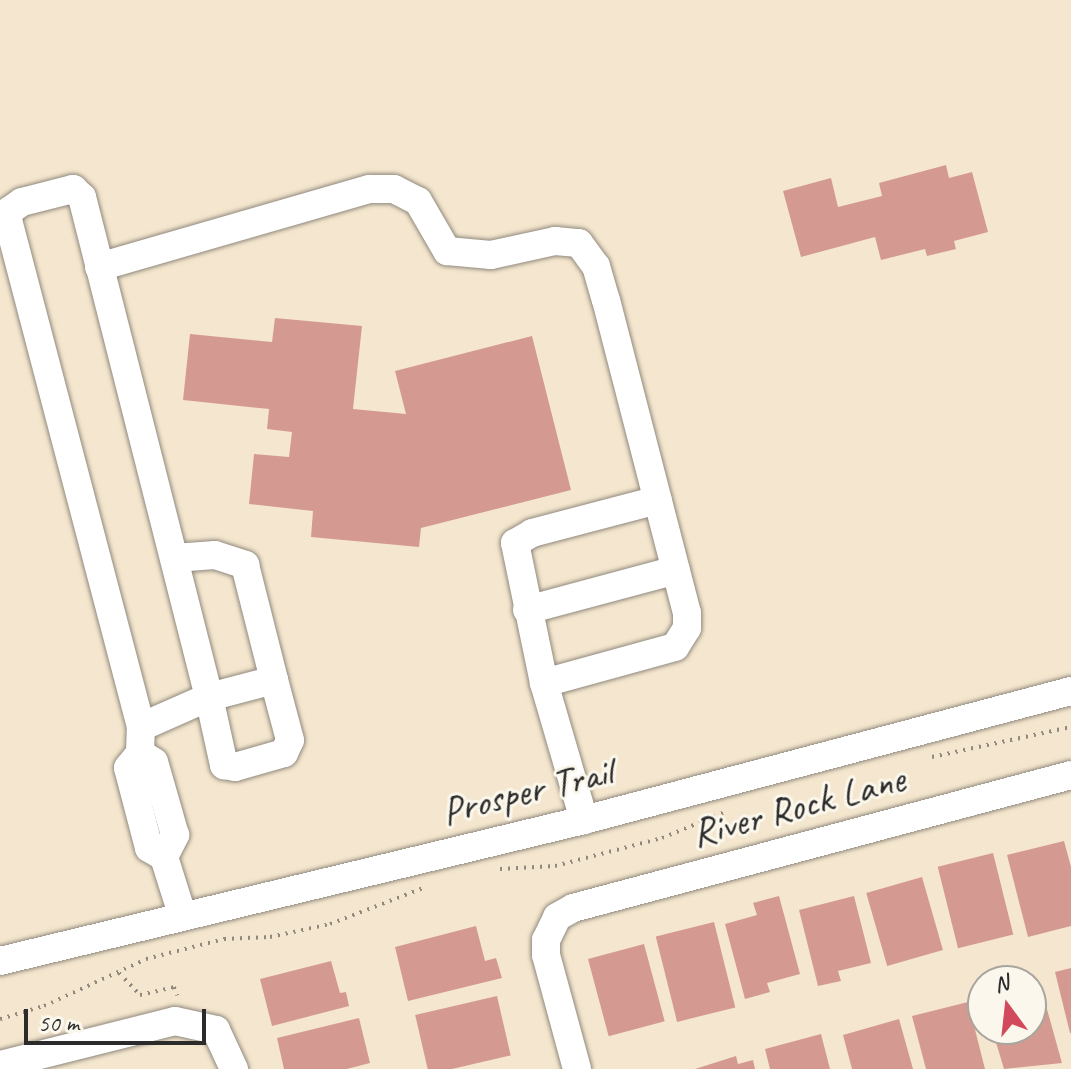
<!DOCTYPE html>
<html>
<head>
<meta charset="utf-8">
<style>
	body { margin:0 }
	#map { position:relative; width:1071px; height:1069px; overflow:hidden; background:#f5e7cf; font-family:Caveat,sans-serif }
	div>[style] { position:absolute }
	.building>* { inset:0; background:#d49a91; transform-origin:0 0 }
	.path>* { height:4px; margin-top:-2px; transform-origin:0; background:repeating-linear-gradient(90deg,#90897d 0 2px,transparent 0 8px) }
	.roads { filter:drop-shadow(0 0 2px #90897d) drop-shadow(0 0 2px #90897d) }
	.minor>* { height:28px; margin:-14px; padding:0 14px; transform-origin:14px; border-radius:14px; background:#fff }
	span { translate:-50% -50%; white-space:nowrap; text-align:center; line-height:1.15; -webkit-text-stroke:6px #fbf7ec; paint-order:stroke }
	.street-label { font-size:40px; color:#2b2b2b }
	.north { position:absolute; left:967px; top:965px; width:80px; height:80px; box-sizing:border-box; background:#fbf7ec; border:2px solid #a8a59f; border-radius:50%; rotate:345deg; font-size:22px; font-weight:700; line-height:32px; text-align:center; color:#2b2b2b }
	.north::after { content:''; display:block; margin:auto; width:28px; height:36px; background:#d1495b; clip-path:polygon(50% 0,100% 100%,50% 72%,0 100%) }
	.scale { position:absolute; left:24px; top:1009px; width:182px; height:36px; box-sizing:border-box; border:4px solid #2b2b2b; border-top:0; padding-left:10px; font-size:24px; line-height:28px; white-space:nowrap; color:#2b2b2b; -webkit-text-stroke:6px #fbf7ec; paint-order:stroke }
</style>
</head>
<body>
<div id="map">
	<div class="building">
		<div style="clip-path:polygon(946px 165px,949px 178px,972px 172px,988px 232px,954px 241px,956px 249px,927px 256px,925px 249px,881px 260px,875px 237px,801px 257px,783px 191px,831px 178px,838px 207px,882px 196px,879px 183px)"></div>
		<div style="clip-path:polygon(275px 318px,362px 326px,353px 409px,406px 414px,395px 371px,532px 336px,571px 490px,421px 528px,419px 547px,311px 537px,313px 511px,249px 504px,254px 454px,289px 457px,292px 432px,267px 429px,269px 409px,183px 400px,190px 334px,272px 342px)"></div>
		<div style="clip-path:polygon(1064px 841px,1071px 867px,1071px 926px,1028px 937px,1007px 855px)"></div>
		<div style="left:993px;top:853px;width:84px;height:57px;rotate:76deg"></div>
		<div style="left:922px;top:877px;width:76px;height:58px;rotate:74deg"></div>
		<div style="clip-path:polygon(779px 896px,800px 974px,767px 983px,770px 992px,745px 999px,725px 924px,757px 915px,753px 903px)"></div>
		<div style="clip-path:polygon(854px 896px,871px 963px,838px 971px,841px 981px,818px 986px,799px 910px)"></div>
		<div style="left:714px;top:922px;width:88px;height:60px;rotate:76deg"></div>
		<div style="clip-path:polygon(476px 926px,485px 961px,496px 958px,502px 978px,408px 1001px,395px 947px)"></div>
		<div style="left:644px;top:944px;width:80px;height:58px;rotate:75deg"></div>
		<div style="clip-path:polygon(331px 961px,340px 993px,346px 992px,349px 1006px,272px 1026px,260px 979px)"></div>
		<div style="clip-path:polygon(1071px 968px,1071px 1033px,1070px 1033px,1055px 972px)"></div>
		<div style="clip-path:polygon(1040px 984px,1062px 1063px,1004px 1069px,992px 1029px,1031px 1029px,1031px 986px)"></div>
		<div style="left:497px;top:996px;width:61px;height:84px;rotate:77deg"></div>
		<div style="clip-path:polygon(968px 1002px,985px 1069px,926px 1069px,912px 1016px)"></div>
		<div style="clip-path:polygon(359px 1018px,370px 1063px,347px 1069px,284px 1069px,277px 1038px)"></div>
		<div style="clip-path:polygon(899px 1019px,913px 1069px,852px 1069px,843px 1035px)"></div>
		<div style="clip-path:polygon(821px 1034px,830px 1069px,770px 1069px,765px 1049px)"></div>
		<div style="clip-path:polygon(736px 1056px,738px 1064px,753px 1060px,755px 1069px,695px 1069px)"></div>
	</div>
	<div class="path">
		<div style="left:932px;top:757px;width:142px;rotate:-12.2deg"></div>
		<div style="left:500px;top:869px;width:55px;rotate:-3.1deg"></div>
		<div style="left:555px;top:866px;width:111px;rotate:-14.7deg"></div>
		<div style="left:662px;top:838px;width:66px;rotate:-22.3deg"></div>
		<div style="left:119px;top:973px;width:30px;rotate:46deg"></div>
		<div style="left:140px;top:995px;width:35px;rotate:-13deg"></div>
		<div style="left:174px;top:987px;width:9px;rotate:69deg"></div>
		<div style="left:0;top:1019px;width:46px;rotate:-16.5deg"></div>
		<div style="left:44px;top:1006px;width:112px;rotate:-24.7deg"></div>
		<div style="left:146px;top:959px;width:81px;rotate:-14.4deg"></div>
		<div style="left:224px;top:939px;width:46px;rotate:-2.5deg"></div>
		<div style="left:270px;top:937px;width:61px;rotate:-12.2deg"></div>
		<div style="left:330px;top:924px;width:103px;rotate:-21.1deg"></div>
	</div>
	<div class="roads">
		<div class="minor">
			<div style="left:99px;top:267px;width:282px;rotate:-16.1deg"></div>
			<div style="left:370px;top:189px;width:24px"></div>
			<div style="left:394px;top:189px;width:27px;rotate:27deg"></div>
			<div style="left:418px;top:201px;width:58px;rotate:59.9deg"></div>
			<div style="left:447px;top:251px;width:44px;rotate:5.2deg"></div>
			<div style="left:491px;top:255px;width:66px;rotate:-12.3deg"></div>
			<div style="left:555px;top:241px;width:24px;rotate:5deg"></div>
			<div style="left:579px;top:243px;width:29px;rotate:54deg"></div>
			<div style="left:596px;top:266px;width:35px;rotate:74deg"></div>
			<div style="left:606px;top:300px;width:323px;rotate:75.5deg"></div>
			<div style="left:687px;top:613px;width:15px;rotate:90deg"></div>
			<div style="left:687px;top:628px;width:22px;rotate:122deg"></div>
			<div style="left:675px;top:647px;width:136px;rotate:164.6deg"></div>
			<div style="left:544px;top:683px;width:143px;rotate:-101.7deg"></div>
			<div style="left:515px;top:543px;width:20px;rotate:-30deg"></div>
			<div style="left:532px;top:533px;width:130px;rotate:-14.7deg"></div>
			<div style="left:174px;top:558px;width:41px;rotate:-4.2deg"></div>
			<div style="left:215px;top:555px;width:32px;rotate:18deg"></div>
			<div style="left:245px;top:565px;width:119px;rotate:75.8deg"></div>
			<div style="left:274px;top:680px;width:67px;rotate:165.3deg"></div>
			<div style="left:209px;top:697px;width:70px;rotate:77.6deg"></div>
			<div style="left:224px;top:765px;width:11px;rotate:10deg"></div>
			<div style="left:235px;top:767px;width:51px;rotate:-15.9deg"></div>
			<div style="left:284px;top:753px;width:14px;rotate:-65deg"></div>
			<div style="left:290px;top:740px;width:62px;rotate:-104.9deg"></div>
			<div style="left:527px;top:610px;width:154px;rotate:-15deg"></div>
			<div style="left:544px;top:683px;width:143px;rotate:73.7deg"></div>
			<div style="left:140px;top:753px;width:26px;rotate:-88deg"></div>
			<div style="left:141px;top:727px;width:524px;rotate:-104.7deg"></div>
			<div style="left:8px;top:220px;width:9px;rotate:-84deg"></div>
			<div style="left:9px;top:211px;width:16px;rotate:-35deg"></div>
			<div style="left:22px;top:202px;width:53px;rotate:-14.3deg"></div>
			<div style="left:73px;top:189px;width:12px;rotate:42deg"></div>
			<div style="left:82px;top:197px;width:516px;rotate:75.75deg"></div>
			<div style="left:209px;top:697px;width:74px;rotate:156.2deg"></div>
			<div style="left:164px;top:857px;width:25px;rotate:-63deg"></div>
			<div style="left:175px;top:835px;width:76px;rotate:-106deg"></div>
			<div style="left:154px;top:762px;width:17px;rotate:-147deg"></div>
			<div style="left:140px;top:753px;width:19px;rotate:129deg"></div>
			<div style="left:128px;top:768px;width:83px;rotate:75.3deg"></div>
			<div style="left:149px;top:848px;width:17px;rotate:31deg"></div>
			<div style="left:164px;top:857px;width:60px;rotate:72.5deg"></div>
			<div style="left:0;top:961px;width:601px;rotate:-13.57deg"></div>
			<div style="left:584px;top:820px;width:504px;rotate:-14.84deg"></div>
			<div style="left:0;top:1065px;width:180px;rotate:-14.1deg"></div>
			<div style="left:175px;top:1021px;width:42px;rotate:12.4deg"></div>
			<div style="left:216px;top:1030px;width:43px;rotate:65.2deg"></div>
			<div style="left:577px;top:1069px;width:118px;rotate:-105.2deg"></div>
			<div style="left:546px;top:955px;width:15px;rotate:-90deg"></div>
			<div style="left:546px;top:940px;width:25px;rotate:-64deg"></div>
			<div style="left:557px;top:917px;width:18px;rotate:-29deg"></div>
			<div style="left:573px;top:908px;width:515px;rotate:-14.95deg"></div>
		</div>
	</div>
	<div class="street-label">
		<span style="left:527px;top:791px;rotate:-14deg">Prosper Trail</span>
		<span style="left:798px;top:806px;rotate:-15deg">River Rock Lane</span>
	</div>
	<div class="north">N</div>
	<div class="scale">50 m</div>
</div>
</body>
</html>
